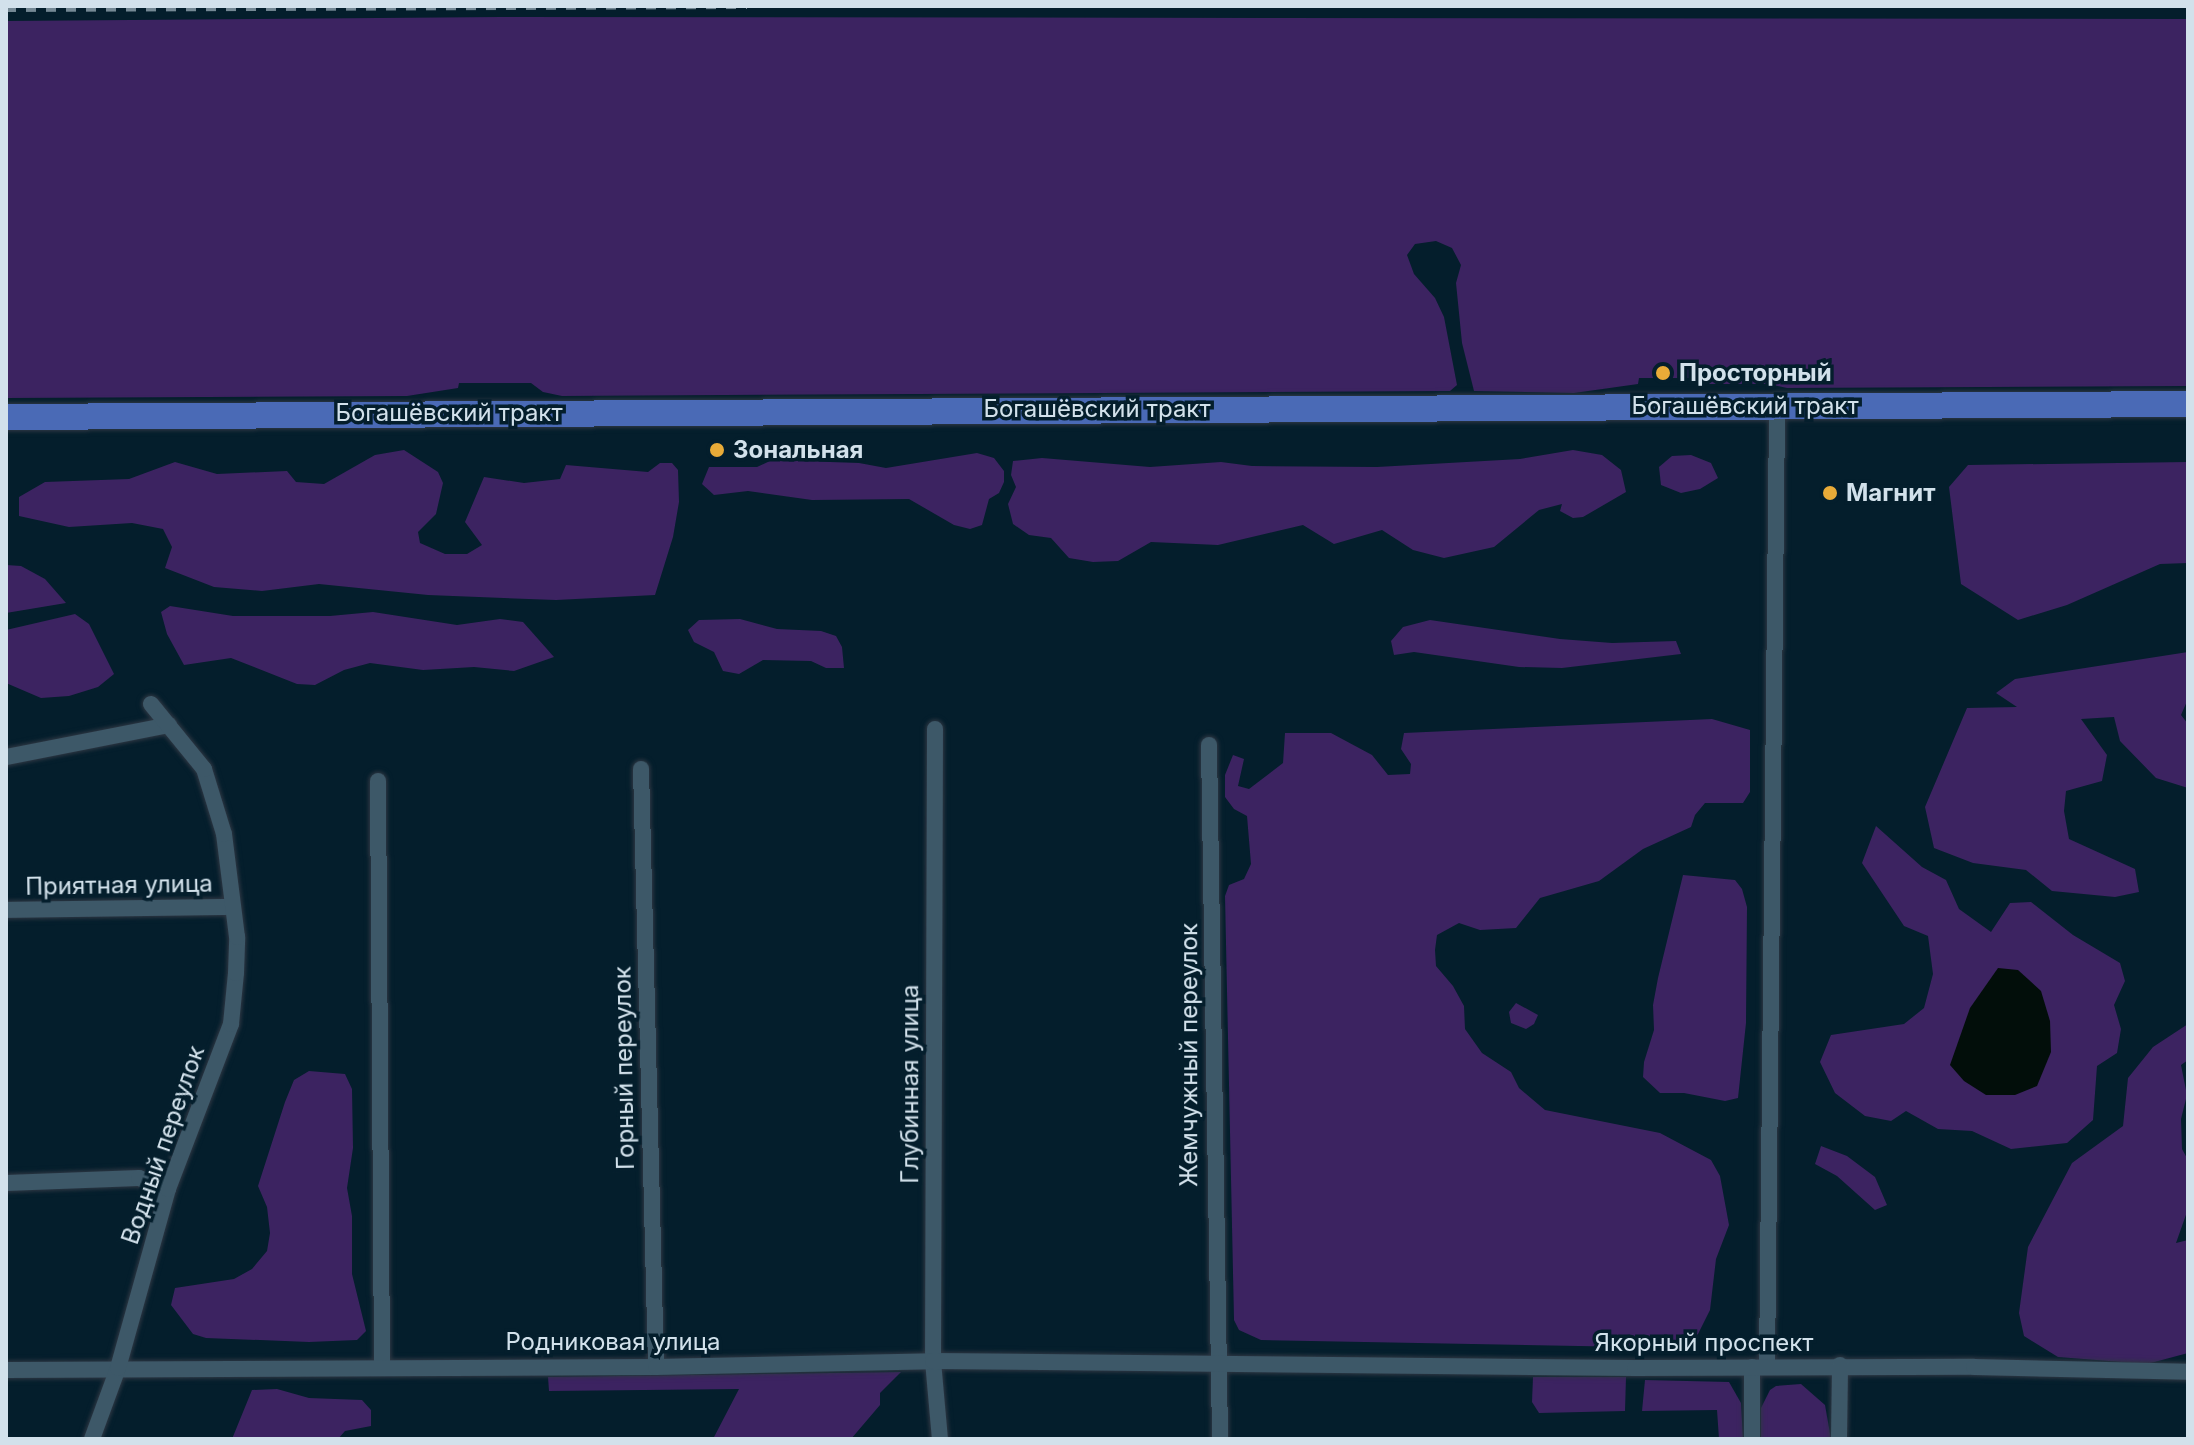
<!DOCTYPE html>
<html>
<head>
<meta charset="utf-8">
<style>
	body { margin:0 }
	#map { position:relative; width:2194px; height:1445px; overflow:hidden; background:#041e2c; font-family:Inter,sans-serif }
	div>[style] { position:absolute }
	.green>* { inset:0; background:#3c2361 }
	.water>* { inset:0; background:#020e0a }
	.roads { filter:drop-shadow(0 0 2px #2e3743) drop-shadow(0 0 2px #2e3743) }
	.street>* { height:16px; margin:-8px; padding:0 8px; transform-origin:8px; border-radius:8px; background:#3d5868 }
	.primary>* { height:26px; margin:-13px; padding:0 13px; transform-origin:13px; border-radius:13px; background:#4a6ab6 }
	.rail>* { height:6px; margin-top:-3px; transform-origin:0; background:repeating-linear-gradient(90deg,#758995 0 10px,transparent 0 20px) }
	.dots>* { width:22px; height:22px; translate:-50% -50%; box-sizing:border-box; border:4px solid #041e2c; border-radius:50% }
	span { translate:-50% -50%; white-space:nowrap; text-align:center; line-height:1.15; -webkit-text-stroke:7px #041e2c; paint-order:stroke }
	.poi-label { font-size:24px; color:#d2e1eb; font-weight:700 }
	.left { translate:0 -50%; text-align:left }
	.street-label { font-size:24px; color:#d2e1eb }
	.frame { position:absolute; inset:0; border:8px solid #d2e1eb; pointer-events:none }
</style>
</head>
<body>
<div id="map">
	<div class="green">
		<div style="clip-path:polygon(501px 17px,2188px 19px,2188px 386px,1787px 388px,1769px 384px,1694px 384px,1693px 378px,1639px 378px,1638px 384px,1574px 393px,1474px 391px,1462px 343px,1456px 283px,1461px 265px,1452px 248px,1436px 241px,1415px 244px,1407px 255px,1414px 274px,1435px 298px,1444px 317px,1457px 385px,1450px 391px,562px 396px,543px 392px,531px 383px,459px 383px,458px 388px,407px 396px,6px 398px,6px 21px)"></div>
		<div style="clip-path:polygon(404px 450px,438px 472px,443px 483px,436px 514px,418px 532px,420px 543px,445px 554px,467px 554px,482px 545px,465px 522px,484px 477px,524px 483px,560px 479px,566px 465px,648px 472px,660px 463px,672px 463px,678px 470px,679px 502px,673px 537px,655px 595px,556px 600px,428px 595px,319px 584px,262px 591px,214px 587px,165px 568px,172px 547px,163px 529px,132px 523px,69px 527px,19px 516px,19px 497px,45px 482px,129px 479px,175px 462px,217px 474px,287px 471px,296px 482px,324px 484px,375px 455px)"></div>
		<div style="clip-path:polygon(1573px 450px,1602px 455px,1621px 470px,1626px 492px,1583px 517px,1573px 518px,1560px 511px,1562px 504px,1539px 510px,1494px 547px,1444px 558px,1413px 550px,1382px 530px,1334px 544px,1303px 525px,1218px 545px,1151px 542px,1118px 561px,1093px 562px,1069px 558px,1051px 538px,1029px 535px,1013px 524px,1008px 504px,1016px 487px,1011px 475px,1013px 461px,1042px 458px,1150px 467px,1221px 462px,1252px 466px,1377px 467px,1520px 459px)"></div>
		<div style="clip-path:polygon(977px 453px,994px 458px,1004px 471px,1004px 482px,999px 493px,989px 499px,982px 525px,970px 529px,954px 525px,909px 499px,812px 500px,748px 491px,714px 495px,702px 484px,709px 467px,757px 467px,772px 460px,859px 463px,886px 468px)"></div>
		<div style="clip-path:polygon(1691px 455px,1711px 463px,1718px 478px,1700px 489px,1681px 493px,1661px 485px,1659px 467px,1672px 456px)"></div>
		<div style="clip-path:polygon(2188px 462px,2188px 563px,2160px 564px,2067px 605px,2018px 620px,1961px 584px,1949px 487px,1968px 465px)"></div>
		<div style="clip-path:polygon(6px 565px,21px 566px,45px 579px,66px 603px,6px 613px)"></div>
		<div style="clip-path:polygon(170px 606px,233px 616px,330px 616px,373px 612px,457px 625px,500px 619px,523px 622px,554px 657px,514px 671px,474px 667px,423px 670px,370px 663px,344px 670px,315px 685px,297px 684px,231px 658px,184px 665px,167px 634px,161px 612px)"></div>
		<div style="clip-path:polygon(75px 614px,89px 624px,114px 674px,98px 687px,69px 696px,41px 698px,6px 683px,6px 630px)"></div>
		<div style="clip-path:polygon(740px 619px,777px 629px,821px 631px,836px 636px,842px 647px,844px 668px,826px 668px,811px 661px,763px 660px,739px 674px,723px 671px,714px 652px,694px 642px,688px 630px,699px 620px)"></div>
		<div style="clip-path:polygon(1430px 620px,1560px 639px,1612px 643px,1676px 641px,1681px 654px,1562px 668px,1519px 667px,1414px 652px,1394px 655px,1391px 641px,1403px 627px)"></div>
		<div style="clip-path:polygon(2188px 652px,2188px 699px,2181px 715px,2188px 724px,2188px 788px,2156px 778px,2120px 741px,2114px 717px,2081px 719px,2107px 755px,2102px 781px,2066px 791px,2064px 811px,2069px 839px,2135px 869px,2139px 892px,2115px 897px,2052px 891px,2026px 870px,1973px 863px,1934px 848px,1925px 807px,1967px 708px,2017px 707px,1996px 693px,2015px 679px)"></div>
		<div style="clip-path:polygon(1712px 719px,1750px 730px,1750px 792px,1743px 803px,1705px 803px,1695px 815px,1691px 827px,1643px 849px,1599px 881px,1540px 898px,1516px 928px,1480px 930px,1459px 923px,1437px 935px,1435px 950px,1436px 966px,1453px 986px,1464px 1006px,1465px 1029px,1482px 1053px,1511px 1072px,1519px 1088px,1545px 1110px,1660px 1133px,1711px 1160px,1720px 1176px,1729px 1225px,1716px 1259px,1710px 1310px,1693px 1344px,1688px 1348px,1261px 1340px,1239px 1330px,1234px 1320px,1225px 896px,1229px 885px,1244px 879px,1251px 864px,1247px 816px,1234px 809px,1225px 797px,1225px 775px,1233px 755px,1244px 759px,1238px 786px,1249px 789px,1283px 763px,1285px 733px,1331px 733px,1372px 755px,1388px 775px,1410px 774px,1411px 764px,1401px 749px,1404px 733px)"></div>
		<div style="clip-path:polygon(1876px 826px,1922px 867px,1946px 880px,1959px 909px,1991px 932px,2010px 903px,2031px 902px,2073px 935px,2120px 963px,2125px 981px,2114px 1005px,2121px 1029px,2117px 1053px,2097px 1066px,2093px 1120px,2067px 1143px,2011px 1149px,1972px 1131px,1938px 1129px,1906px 1111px,1891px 1121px,1865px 1116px,1835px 1093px,1820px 1062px,1831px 1035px,1904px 1024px,1924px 1008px,1933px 974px,1928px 936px,1904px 926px,1862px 863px)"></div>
		<div style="clip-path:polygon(1683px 875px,1735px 880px,1742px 889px,1747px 907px,1746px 1023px,1738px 1098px,1725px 1101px,1684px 1093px,1660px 1093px,1643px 1077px,1644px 1062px,1654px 1030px,1653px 1005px,1658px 978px)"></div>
		<div style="clip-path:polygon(1516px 1003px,1538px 1015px,1534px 1024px,1526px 1029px,1511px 1023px,1509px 1012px)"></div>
		<div style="clip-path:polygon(2188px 1024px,2188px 1060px,2181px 1065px,2187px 1095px,2181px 1119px,2182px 1149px,2188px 1160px,2188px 1209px,2176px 1243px,2188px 1240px,2188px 1353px,2147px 1364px,2058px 1357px,2024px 1336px,2019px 1313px,2028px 1247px,2072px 1163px,2123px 1126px,2128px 1078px,2153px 1047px)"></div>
		<div style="clip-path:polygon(309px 1071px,345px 1074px,352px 1089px,353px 1148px,347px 1188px,352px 1216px,352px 1274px,366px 1331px,357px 1340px,309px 1342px,206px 1338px,193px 1334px,171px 1305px,175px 1288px,234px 1279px,252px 1269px,267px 1251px,270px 1233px,267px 1207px,258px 1186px,285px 1102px,294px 1080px)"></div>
		<div style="clip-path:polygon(1821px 1146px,1847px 1156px,1875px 1177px,1887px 1205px,1875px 1210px,1837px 1176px,1815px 1164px)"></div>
		<div style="clip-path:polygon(901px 1372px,880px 1393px,880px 1405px,851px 1439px,713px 1439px,739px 1389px,549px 1391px,548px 1377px)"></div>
		<div style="clip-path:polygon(1533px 1377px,1626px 1377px,1625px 1411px,1539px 1413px,1532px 1402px)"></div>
		<div style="clip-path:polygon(1645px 1380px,1729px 1382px,1741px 1403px,1743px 1439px,1719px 1439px,1717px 1410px,1642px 1411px)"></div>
		<div style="clip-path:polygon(1801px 1384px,1825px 1405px,1831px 1439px,1761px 1439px,1761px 1408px,1770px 1390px,1776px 1386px)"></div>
		<div style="clip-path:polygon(277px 1389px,309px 1398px,362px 1400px,371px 1410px,371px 1426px,345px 1431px,338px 1439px,232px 1439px,252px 1390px)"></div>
	</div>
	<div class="water">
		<div style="clip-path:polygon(1998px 968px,2018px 970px,2041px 991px,2050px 1021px,2051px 1052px,2037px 1086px,2015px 1095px,1986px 1095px,1964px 1081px,1950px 1065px,1970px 1008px)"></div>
	</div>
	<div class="roads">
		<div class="street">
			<div style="left:935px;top:729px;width:632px;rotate:90.18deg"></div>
			<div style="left:933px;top:1361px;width:78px;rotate:84.9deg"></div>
			<div style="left:1209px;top:745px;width:694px;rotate:89.09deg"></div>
			<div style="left:6px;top:757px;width:166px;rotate:-11.1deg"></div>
			<div style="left:641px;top:769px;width:598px;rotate:88.56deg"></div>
			<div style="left:378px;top:781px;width:585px;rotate:89.61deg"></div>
			<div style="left:6px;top:910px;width:227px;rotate:-0.8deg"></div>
			<div style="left:6px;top:1183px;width:133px;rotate:-2.2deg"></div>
			<div style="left:139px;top:1178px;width:31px;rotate:21deg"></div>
			<div style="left:1752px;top:1367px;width:72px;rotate:90deg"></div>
			<div style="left:1767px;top:1367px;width:960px;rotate:-89.4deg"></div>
			<div style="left:6px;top:1370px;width:650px;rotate:-0.26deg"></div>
			<div style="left:656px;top:1367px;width:277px;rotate:-1.2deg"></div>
			<div style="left:933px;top:1361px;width:702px;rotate:0.57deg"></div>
			<div style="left:1635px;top:1368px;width:339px;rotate:-0.2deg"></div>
			<div style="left:1974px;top:1367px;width:214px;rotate:1.3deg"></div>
			<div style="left:92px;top:1439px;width:76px;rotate:-69.9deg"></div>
			<div style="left:118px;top:1368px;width:186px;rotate:-74.4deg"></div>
			<div style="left:168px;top:1189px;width:177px;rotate:-69.1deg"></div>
			<div style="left:231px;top:1024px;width:51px;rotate:-84.4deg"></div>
			<div style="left:236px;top:973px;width:36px;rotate:-88deg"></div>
			<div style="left:237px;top:937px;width:104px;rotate:-97.2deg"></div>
			<div style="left:224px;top:834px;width:68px;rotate:-107.1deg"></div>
			<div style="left:204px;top:769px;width:84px;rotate:-129.2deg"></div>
			<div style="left:1839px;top:1439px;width:74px;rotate:-89.2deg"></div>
		</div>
		<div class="primary">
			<div style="left:6px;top:417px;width:2182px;rotate:-0.34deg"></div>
		</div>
	</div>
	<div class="rail">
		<div style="left:6px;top:9px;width:741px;rotate:-0.23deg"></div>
	</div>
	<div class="dots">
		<div style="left:1663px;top:373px;background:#e9ab38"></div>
		<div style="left:717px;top:450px;background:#e9ab38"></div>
		<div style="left:1830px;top:493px;background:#e9ab38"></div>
	</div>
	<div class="poi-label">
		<span class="left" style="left:1679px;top:373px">Просторный</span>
		<span class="left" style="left:733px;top:450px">Зональная</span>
		<span class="left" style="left:1846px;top:493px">Магнит</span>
	</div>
	<div class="street-label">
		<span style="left:1745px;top:406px">Богашёвский тракт</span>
		<span style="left:1097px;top:409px">Богашёвский тракт</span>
		<span style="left:449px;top:413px">Богашёвский тракт</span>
		<span style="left:119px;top:885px;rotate:-1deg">Приятная улица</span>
		<span style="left:1189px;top:1055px;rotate:-90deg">Жемчужный переулок</span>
		<span style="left:624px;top:1068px;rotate:-91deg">Горный переулок</span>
		<span style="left:910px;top:1084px;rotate:-90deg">Глубинная улица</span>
		<span style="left:163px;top:1145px;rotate:-71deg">Водный переулок</span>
		<span style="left:613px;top:1342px">Родниковая улица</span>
		<span style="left:1704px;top:1343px">Якорный проспект</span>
	</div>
	<div class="frame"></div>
</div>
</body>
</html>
